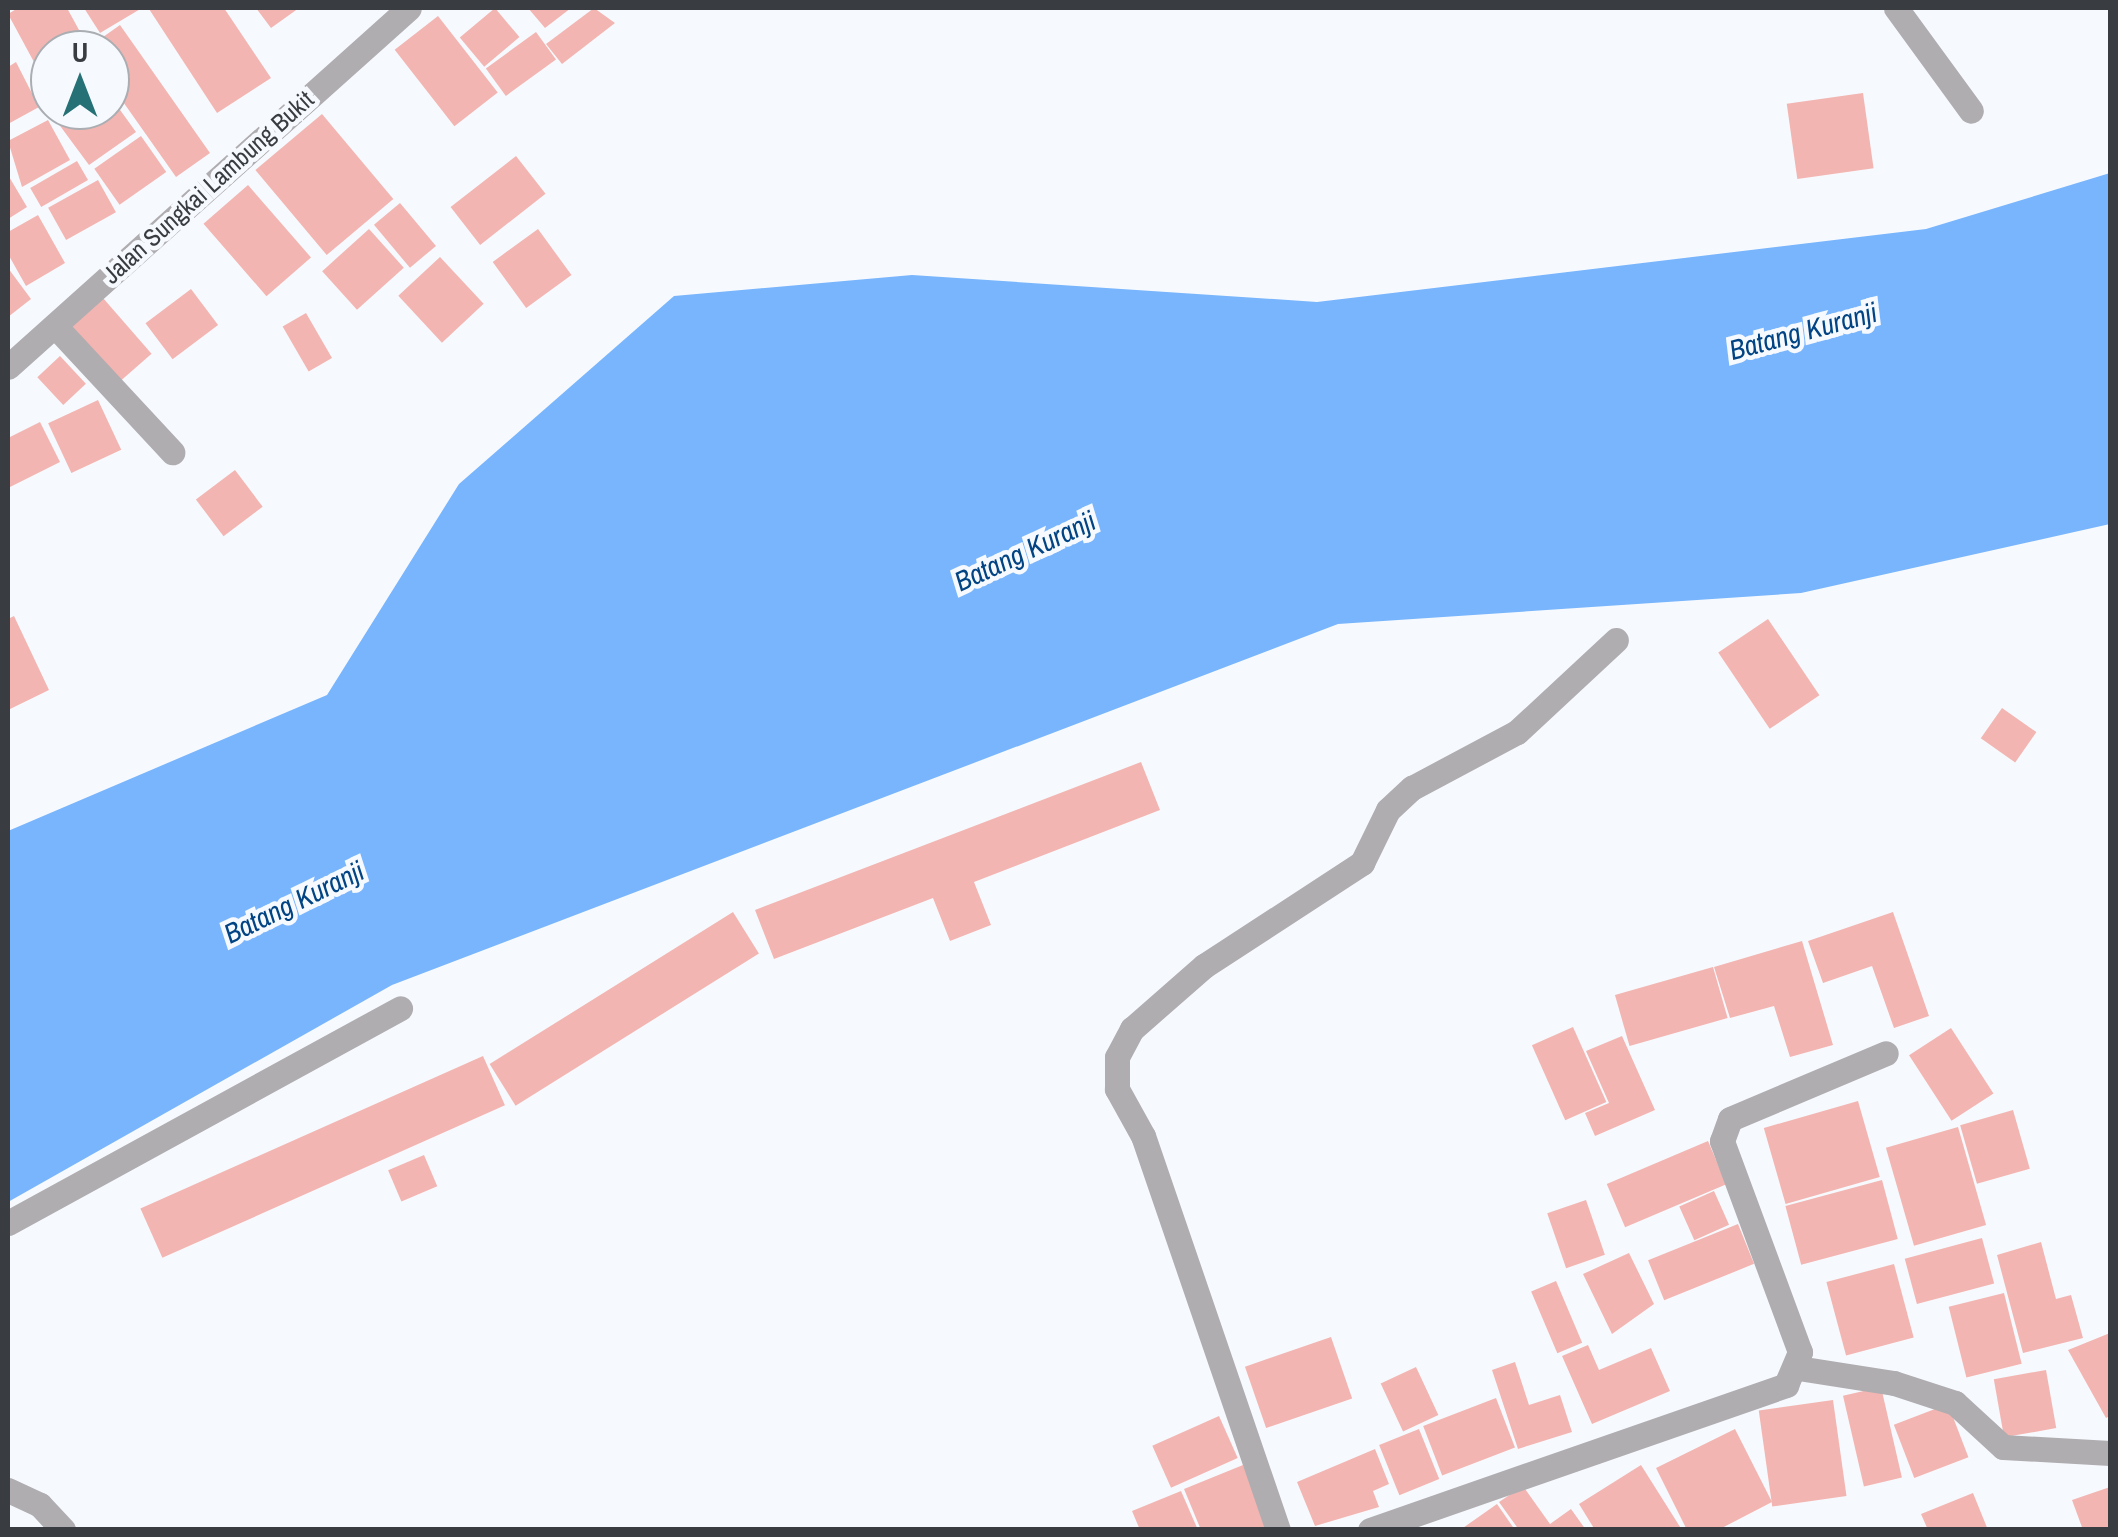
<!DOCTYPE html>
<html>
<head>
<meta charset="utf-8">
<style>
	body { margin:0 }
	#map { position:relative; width:2118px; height:1537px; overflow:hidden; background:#f6fafe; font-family:"Archivo Narrow",sans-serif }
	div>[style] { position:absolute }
	.water>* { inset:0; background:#79b5fd }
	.building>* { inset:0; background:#f3b5b1; transform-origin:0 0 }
	.minor>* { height:25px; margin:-12.5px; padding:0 12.5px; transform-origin:12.5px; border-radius:12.5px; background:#b0adb1 }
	span { translate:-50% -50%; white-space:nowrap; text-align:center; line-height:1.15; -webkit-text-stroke:9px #f6fafe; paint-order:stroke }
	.street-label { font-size:25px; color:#393d41 }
	.water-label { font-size:28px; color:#024483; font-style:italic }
	.frame { position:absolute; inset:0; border:10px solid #393d41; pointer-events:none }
	.north { position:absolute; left:30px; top:30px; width:100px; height:100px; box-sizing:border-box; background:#f6fafe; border:2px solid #aaaeb2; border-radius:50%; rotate:0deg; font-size:28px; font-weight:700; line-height:40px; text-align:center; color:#393d41 }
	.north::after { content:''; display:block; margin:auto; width:35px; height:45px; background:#267175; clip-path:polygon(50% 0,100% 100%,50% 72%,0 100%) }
</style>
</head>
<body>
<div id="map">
	<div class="water">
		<div style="clip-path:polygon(2110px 173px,2110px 524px,1801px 593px,1338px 624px,392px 985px,8px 1202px,8px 831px,327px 695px,459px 484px,674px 296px,912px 275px,1317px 302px,1926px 229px)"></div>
	</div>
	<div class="building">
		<div style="clip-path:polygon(18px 8px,67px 8px,90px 50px,50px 50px,50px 70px,41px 75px,8px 14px)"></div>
		<div style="clip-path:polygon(84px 8px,142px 8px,100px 33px)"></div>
		<div style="clip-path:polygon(224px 8px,271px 78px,217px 113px,149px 9px)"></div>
		<div style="clip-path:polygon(256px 8px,299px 8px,271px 28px)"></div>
		<div style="left:495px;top:8px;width:38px;height:46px;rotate:50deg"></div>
		<div style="clip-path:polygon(528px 8px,571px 8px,545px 28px)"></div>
		<div style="clip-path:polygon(594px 8px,615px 23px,562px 64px,546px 44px)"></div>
		<div style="left:438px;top:16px;width:97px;height:55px;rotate:52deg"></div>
		<div style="clip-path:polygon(120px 25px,210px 153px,176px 177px,114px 89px,130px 77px,103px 37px)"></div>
		<div style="left:536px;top:32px;width:34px;height:62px;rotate:54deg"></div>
		<div style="clip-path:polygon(16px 62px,39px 107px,8px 124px,8px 67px)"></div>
		<div style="clip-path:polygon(50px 81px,50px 110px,110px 110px,110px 96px,136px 132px,89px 165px,35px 92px)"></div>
		<div style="left:1863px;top:93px;width:76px;height:77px;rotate:82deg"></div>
		<div style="left:322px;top:114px;width:111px;height:87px;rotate:50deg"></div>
		<div style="clip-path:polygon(48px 120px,70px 160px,22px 187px,8px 141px)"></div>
		<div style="left:141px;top:136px;width:44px;height:57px;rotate:55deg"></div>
		<div style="left:516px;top:156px;width:48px;height:83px;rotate:52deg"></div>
		<div style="left:77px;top:161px;width:22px;height:54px;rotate:60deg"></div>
		<div style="clip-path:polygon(8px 175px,27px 207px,8px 219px)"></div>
		<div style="left:98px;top:180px;width:37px;height:57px;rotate:61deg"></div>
		<div style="left:248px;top:185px;width:96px;height:59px;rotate:49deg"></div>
		<div style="left:400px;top:203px;width:56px;height:34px;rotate:50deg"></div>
		<div style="clip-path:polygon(38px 215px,65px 263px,26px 286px,8px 254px,8px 232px)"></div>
		<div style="left:369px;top:229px;width:52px;height:63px;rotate:48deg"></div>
		<div style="left:538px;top:229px;width:57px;height:56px;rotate:54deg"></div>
		<div style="left:440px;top:257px;width:64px;height:57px;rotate:47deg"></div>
		<div style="clip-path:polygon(8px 268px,31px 299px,8px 317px)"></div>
		<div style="left:191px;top:289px;width:45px;height:57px;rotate:53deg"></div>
		<div style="left:103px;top:298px;width:74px;height:42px;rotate:49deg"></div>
		<div style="left:306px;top:313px;width:52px;height:27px;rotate:60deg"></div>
		<div style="left:60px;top:356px;width:38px;height:31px;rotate:47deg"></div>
		<div style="left:98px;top:400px;width:55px;height:55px;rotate:65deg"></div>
		<div style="clip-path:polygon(40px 422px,60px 462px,8px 488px,8px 438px)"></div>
		<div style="left:235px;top:470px;width:46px;height:49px;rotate:53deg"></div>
		<div style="clip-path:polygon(14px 616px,49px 690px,8px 710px,8px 619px)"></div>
		<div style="left:1768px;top:619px;width:92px;height:60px;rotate:56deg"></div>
		<div style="left:2002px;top:708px;width:42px;height:37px;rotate:35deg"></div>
		<div style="clip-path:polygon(1141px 762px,1160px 810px,974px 882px,991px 925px,950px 941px,933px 898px,774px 959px,755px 910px)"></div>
		<div style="left:733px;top:912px;width:49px;height:287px;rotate:58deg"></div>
		<div style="clip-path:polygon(1893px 912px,1929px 1016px,1894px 1028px,1872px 966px,1823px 983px,1808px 941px)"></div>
		<div style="clip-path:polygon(1802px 941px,1833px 1045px,1790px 1057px,1774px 1006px,1730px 1018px,1714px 967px)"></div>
		<div style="left:1713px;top:967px;width:53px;height:102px;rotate:74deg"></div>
		<div style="left:1573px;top:1027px;width:82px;height:45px;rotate:66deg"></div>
		<div style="left:1951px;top:1028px;width:78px;height:50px;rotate:57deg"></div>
		<div style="clip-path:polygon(1622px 1036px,1655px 1110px,1595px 1136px,1585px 1113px,1609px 1103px,1586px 1051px)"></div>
		<div style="left:483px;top:1056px;width:54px;height:375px;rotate:66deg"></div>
		<div style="left:1858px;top:1101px;width:79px;height:98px;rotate:74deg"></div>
		<div style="left:2013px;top:1110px;width:61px;height:55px;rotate:74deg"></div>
		<div style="left:1958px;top:1127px;width:102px;height:75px;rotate:74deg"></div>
		<div style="left:1708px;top:1141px;width:47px;height:110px;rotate:67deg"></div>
		<div style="left:424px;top:1155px;width:34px;height:39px;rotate:67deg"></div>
		<div style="left:1882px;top:1180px;width:61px;height:100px;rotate:75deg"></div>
		<div style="left:1714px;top:1191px;width:37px;height:38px;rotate:66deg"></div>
		<div style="left:1586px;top:1200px;width:58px;height:41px;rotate:71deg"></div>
		<div style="left:1738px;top:1224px;width:43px;height:97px;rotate:68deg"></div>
		<div style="left:1982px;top:1238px;width:47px;height:80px;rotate:75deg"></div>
		<div style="clip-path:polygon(2041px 1242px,2056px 1299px,2071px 1295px,2083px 1338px,2023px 1353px,1997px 1255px)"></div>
		<div style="clip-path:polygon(1629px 1253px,1654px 1304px,1612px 1334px,1583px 1274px)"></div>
		<div style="left:1894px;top:1264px;width:76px;height:70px;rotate:75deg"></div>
		<div style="left:1556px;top:1281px;width:67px;height:27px;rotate:67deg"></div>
		<div style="left:2004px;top:1293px;width:73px;height:57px;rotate:76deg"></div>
		<div style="clip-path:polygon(2110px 1333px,2110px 1416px,2106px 1418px,2068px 1350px)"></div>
		<div style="left:1331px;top:1337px;width:65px;height:91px;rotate:71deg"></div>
		<div style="clip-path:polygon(1588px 1345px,1599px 1370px,1651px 1348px,1670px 1391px,1592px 1424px,1562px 1356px)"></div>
		<div style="clip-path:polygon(1515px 1362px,1529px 1405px,1560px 1395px,1572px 1432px,1518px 1449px,1492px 1370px)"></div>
		<div style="left:1416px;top:1367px;width:53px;height:39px;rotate:65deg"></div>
		<div style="left:2046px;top:1370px;width:59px;height:53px;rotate:80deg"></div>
		<div style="left:1881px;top:1387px;width:93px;height:39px;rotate:77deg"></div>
		<div style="left:1496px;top:1398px;width:53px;height:78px;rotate:69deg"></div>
		<div style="left:1833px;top:1400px;width:97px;height:75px;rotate:82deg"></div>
		<div style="left:1948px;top:1404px;width:57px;height:58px;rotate:69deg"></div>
		<div style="left:1219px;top:1416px;width:46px;height:73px;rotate:66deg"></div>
		<div style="left:1419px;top:1429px;width:54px;height:43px;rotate:68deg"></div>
		<div style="clip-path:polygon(1735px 1429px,1772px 1502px,1718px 1530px,1687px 1530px,1656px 1468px)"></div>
		<div style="clip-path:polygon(1375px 1449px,1389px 1484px,1373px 1491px,1379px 1507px,1315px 1526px,1297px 1482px)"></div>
		<div style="clip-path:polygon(1243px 1465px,1271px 1530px,1201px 1530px,1184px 1489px)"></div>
		<div style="clip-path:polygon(1641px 1465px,1682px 1530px,1595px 1530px,1579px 1504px)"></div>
		<div style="clip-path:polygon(1523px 1486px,1550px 1524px,1571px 1509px,1586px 1530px,1519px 1530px,1499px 1502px)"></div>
		<div style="clip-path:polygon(2110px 1487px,2110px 1530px,2083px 1530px,2072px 1500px)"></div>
		<div style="clip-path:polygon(1181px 1491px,1198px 1530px,1140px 1530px,1132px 1511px)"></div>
		<div style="clip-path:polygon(1973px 1493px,1988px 1530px,1928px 1530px,1921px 1514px)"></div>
		<div style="clip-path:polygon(1497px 1504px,1515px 1530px,1460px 1530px)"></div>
	</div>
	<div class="minor">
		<div style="left:1896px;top:8px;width:127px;rotate:53.9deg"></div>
		<div style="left:56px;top:327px;width:171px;rotate:47.1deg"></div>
		<div style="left:8px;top:367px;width:538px;rotate:-41.84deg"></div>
		<div style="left:8px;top:1223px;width:447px;rotate:-28.7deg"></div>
		<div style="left:1798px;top:1368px;width:97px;rotate:8.9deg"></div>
		<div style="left:1894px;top:1383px;width:64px;rotate:18.2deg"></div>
		<div style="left:1955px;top:1403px;width:65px;rotate:42.5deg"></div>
		<div style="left:2003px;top:1447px;width:107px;rotate:3.2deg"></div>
		<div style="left:8px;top:1490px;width:35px;rotate:25deg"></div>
		<div style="left:40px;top:1505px;width:34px;rotate:47deg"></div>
		<div style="left:1278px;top:1530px;width:416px;rotate:-108.9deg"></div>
		<div style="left:1143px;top:1136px;width:54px;rotate:-119deg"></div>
		<div style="left:1117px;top:1089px;width:32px;rotate:-90deg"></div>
		<div style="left:1117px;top:1057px;width:32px;rotate:-62deg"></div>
		<div style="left:1132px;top:1029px;width:96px;rotate:-41.2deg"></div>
		<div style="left:1204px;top:966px;width:189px;rotate:-33.1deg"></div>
		<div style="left:1362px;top:863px;width:59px;rotate:-63.9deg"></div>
		<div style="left:1388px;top:810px;width:33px;rotate:-43deg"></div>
		<div style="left:1412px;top:788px;width:119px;rotate:-28.1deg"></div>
		<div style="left:1517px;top:732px;width:135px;rotate:-42.9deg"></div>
		<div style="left:1370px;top:1530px;width:441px;rotate:-19.2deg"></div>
		<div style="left:1786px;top:1385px;width:36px;rotate:-67deg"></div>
		<div style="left:1800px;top:1352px;width:225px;rotate:-110.3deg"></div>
		<div style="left:1722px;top:1141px;width:23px;rotate:-70deg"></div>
		<div style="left:1730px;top:1119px;width:169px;rotate:-22.9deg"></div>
	</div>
	<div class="street-label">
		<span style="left:208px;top:187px;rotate:-42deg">Jalan Sungkai Lambung Bukit</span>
	</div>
	<div class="water-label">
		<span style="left:1803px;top:331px;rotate:-15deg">Batang Kuranji</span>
		<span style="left:1025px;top:551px;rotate:-25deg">Batang Kuranji</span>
		<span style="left:294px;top:902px;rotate:-26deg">Batang Kuranji</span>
	</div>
	<div class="frame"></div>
	<div class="north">U</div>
</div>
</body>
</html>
